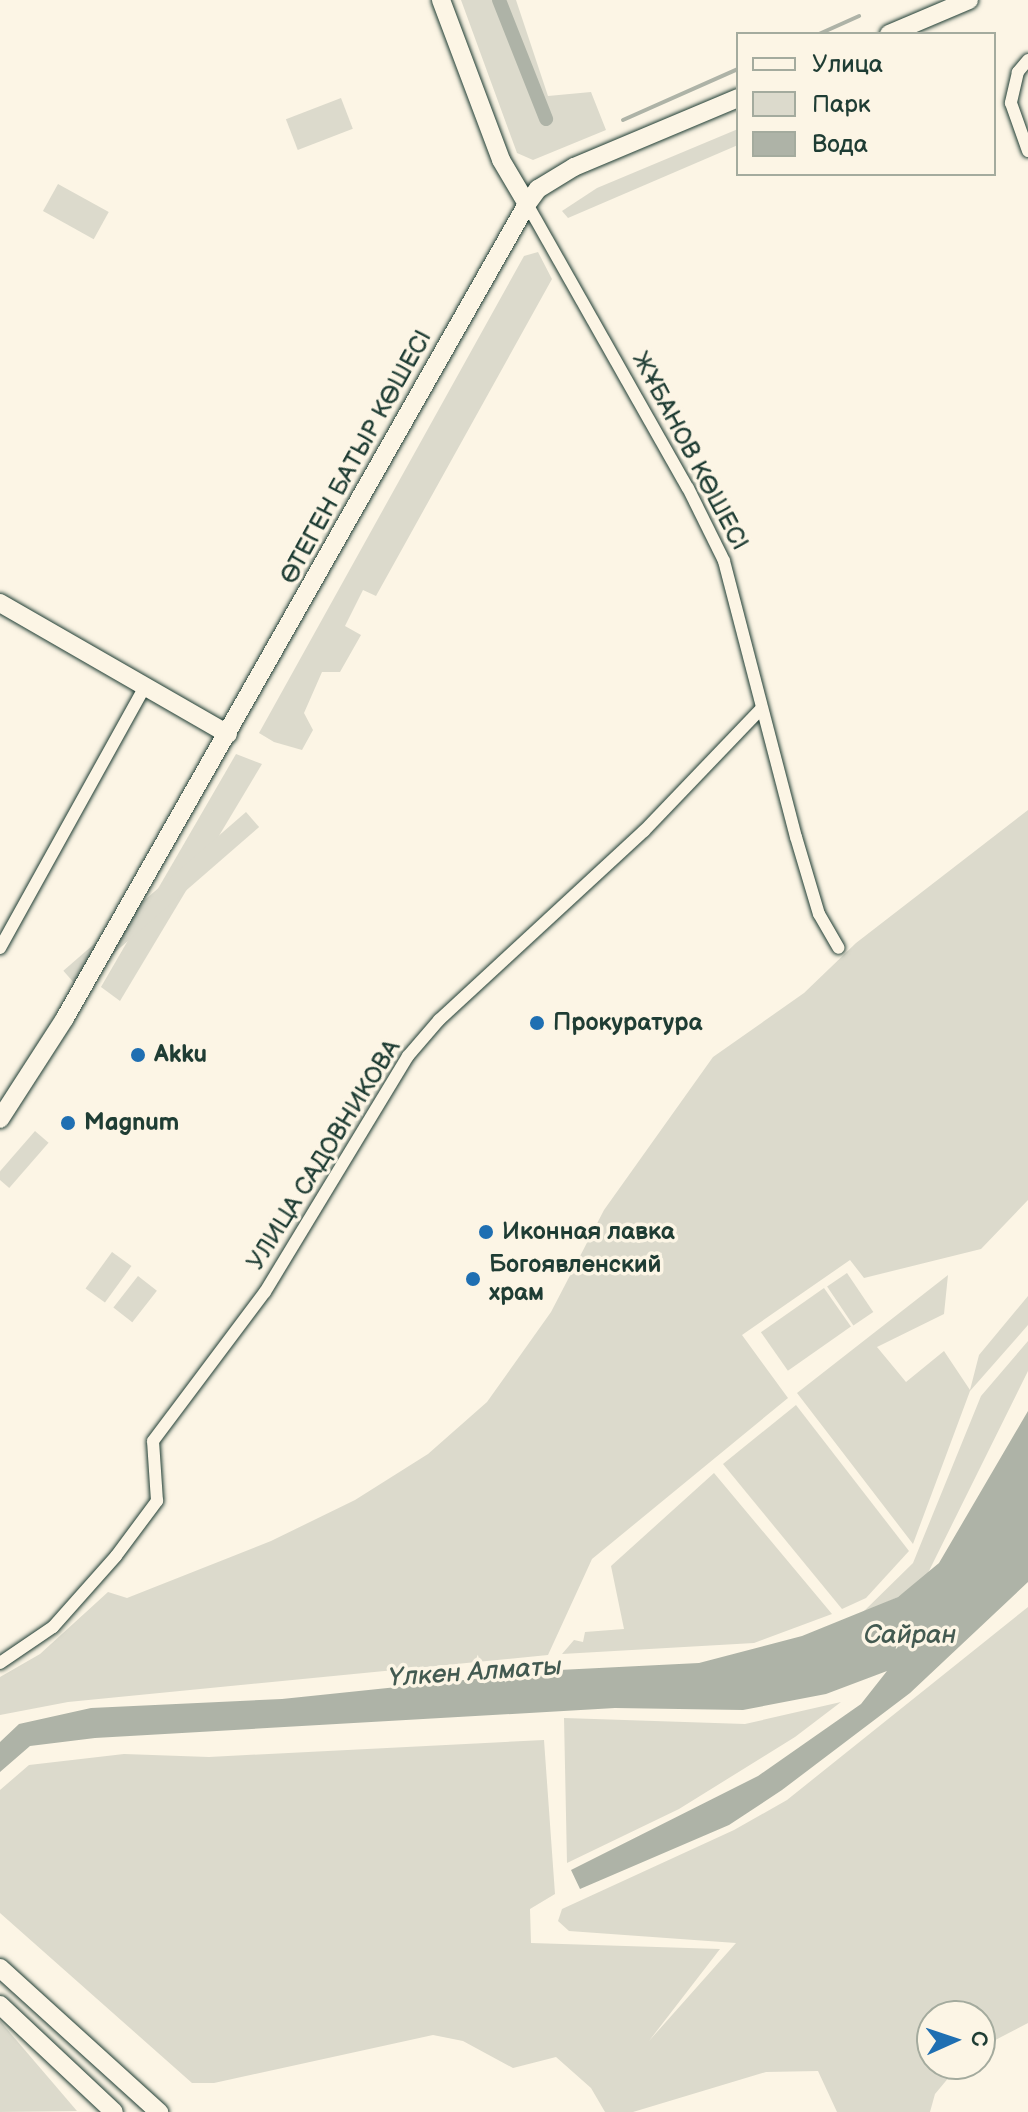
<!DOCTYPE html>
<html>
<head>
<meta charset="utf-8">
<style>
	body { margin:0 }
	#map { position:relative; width:1028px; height:2112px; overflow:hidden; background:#fcf5e5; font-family:"Balsamiq Sans",sans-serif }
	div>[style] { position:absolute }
	.green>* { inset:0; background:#dcdacc; transform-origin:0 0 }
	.water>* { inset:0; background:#aeb3a7 }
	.stream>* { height:4px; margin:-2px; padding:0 2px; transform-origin:2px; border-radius:2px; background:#aeb3a7 }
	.canal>* { height:14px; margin:-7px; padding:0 7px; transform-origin:7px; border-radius:7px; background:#aeb3a7 }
	.roads { filter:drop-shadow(0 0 2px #1f3d34) drop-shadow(0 0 2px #1f3d34) }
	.street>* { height:12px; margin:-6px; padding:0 6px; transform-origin:6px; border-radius:6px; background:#fcf5e5 }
	.secondary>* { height:18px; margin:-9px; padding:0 9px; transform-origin:9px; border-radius:9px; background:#fcf5e5 }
	.dots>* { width:22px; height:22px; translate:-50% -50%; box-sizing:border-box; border:4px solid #fcf5e5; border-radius:50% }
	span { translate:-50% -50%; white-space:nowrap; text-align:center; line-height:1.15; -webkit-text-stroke:7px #fcf5e5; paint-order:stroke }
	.street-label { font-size:24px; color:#1f3d34 }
	.poi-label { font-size:24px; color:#1f3d34; font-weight:700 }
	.left { translate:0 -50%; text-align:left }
	.water-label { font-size:26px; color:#435a51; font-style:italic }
	.legend { position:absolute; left:736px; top:32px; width:260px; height:144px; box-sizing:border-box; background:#fcf5e5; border:2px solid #a4ab9e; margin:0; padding:10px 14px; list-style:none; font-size:24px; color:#1f3d34 }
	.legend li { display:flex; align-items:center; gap:16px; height:40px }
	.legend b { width:40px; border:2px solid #a4ab9e }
	.north { position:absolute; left:916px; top:2000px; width:80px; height:80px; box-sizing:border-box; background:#fcf5e5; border:2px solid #a4ab9e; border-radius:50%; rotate:87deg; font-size:22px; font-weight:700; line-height:32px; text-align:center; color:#1f3d34 }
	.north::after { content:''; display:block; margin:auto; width:28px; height:36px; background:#1f6fb2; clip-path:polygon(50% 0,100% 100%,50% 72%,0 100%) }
</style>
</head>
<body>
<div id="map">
	<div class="green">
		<div style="clip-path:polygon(461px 0,516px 0,548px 96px,591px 92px,606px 130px,533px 160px,517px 153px)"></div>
		<div style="left:341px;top:98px;width:33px;height:59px;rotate:69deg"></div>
		<div style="clip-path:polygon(738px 129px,738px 145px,568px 218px,562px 211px,597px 188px)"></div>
		<div style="left:58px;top:184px;width:58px;height:31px;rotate:29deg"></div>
		<div style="clip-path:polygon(538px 252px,552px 279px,376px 596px,363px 590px,345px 626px,361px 635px,340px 672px,322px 672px,304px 713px,313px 730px,302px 750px,274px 742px,259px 733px,524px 256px)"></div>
		<div style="clip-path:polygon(236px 754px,262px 764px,120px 1001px,101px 987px)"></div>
		<div style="clip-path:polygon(1028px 810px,1028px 1200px,981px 1249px,864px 1278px,850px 1260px,742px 1335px,788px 1398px,592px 1559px,548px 1655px,68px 1702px,0 1715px,0 1677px,40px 1654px,108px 1592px,127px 1598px,271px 1541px,355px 1500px,428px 1454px,487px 1402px,551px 1312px,604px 1210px,713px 1057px,804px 993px,856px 943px)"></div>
		<div style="left:246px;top:812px;width:20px;height:242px;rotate:49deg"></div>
		<div style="left:35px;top:1131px;width:18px;height:60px;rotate:41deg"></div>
		<div style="left:112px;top:1252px;width:24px;height:45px;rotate:36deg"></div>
		<div style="left:847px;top:1273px;width:47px;height:24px;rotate:56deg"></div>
		<div style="clip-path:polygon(948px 1275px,944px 1314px,877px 1347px,906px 1382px,944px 1351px,970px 1390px,979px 1355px,1028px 1296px,1028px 1325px,970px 1391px,913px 1544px,797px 1393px)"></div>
		<div style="left:138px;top:1276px;width:24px;height:40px;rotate:38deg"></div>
		<div style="left:824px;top:1288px;width:47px;height:77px;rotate:55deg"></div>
		<div style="clip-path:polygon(1028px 1341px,1028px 1371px,927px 1575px,898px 1597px,861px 1614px,913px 1563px,981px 1396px)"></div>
		<div style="clip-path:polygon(796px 1405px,909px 1551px,866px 1598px,842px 1609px,723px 1464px)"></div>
		<div style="clip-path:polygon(714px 1473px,832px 1614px,754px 1643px,562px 1654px,574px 1640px,583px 1642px,585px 1632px,624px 1629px,611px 1566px)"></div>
		<div style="clip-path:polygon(1028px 1607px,1028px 2023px,980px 2048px,980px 2016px,932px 2016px,932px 2064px,960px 2064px,935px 2094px,930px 2112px,837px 2112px,818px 2071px,766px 2072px,633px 2112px,605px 2112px,591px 2088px,556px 2057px,513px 2068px,463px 2041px,433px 2035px,214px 2083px,192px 2083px,0 1913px,0 1790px,29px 1765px,124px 1754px,209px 1757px,544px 1740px,555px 1894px,530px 1909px,531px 1943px,720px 1949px,649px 2041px,736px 1943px,569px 1931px,558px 1921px,562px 1909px,734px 1830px,787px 1800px)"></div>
		<div style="clip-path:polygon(841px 1702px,795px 1737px,679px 1809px,567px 1863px,564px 1718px,745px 1724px)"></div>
		<div style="clip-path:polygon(0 2021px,77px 2111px,0 2112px)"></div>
	</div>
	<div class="water">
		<div style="clip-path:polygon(1028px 1411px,1028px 1582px,910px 1693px,782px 1790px,729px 1825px,580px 1889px,571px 1870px,758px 1776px,861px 1704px,887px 1671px,826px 1694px,743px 1710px,615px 1708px,95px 1738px,30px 1746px,0 1772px,0 1742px,19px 1724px,91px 1708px,282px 1699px,559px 1670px,699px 1663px,802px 1636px,898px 1597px,939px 1563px)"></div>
	</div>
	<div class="stream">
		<div style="left:819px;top:34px;width:44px;rotate:-24.2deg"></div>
		<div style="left:623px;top:120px;width:126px;rotate:-23.9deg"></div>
	</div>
	<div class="canal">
		<div style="left:499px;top:0;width:128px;rotate:68.4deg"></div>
	</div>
	<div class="roads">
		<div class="street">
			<div style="left:1028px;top:60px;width:16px;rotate:130deg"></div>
			<div style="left:1018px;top:72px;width:32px;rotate:103deg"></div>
			<div style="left:1011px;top:103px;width:51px;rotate:70.5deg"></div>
			<div style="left:527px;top:204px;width:326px;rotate:60.5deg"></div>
			<div style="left:688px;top:488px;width:81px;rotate:63.7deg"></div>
			<div style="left:724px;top:561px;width:285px;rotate:75.4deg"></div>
			<div style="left:796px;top:837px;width:80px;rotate:73.4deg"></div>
			<div style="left:819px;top:914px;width:39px;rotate:60deg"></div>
			<div style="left:0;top:948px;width:299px;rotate:-61deg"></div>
			<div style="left:0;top:1663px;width:64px;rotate:-34.2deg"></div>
			<div style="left:53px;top:1627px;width:95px;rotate:-48.4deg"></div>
			<div style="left:116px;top:1556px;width:69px;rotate:-53.3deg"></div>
			<div style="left:157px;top:1501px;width:60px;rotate:-93.8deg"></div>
			<div style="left:153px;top:1441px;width:186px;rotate:-53.1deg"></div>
			<div style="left:265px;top:1292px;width:276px;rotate:-58.8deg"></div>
			<div style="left:408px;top:1056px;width:48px;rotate:-49.3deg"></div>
			<div style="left:439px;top:1020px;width:279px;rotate:-42.7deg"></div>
			<div style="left:644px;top:831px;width:169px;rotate:-46.2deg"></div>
		</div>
		<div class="secondary">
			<div style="left:441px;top:0;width:171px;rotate:69.4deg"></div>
			<div style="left:501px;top:160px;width:51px;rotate:59.4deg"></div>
			<div style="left:889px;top:34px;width:87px;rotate:-23deg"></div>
			<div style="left:0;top:603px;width:263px;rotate:29.9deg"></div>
			<div style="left:0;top:1119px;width:120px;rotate:-57.2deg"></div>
			<div style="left:65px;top:1018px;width:936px;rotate:-60.42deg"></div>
			<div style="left:527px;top:204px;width:19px;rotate:-54deg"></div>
			<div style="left:538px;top:189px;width:42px;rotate:-31.4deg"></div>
			<div style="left:574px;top:167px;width:178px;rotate:-22.8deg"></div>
			<div style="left:0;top:1968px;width:215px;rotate:42.2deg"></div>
			<div style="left:0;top:2005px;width:156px;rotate:43.2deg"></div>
		</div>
	</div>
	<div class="dots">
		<div style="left:537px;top:1023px;background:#1f6fb2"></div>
		<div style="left:138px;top:1055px;background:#1f6fb2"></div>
		<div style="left:68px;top:1123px;background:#1f6fb2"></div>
		<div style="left:486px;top:1232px;background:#1f6fb2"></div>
		<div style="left:473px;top:1279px;background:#1f6fb2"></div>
	</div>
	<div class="street-label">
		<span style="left:690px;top:451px;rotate:62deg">ЖҰБАНОВ КӨШЕСІ</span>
		<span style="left:356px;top:457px;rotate:-61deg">ӨТЕГЕН БАТЫР КӨШЕСІ</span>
		<span style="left:324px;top:1155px;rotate:-58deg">УЛИЦА САДОВНИКОВА</span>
	</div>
	<div class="poi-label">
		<span class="left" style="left:553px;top:1023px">Прокуратура</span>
		<span class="left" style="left:154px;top:1055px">Akku</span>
		<span class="left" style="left:84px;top:1123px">Magnum</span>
		<span class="left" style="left:502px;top:1232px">Иконная лавка</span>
		<span class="left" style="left:489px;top:1279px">Богоявленский<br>храм</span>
	</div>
	<div class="water-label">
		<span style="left:910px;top:1636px">Сайран</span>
		<span style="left:475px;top:1673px;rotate:-4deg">Үлкен Алматы</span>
	</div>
	<ul class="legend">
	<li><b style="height:10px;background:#fcf5e5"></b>Улица</li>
	<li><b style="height:22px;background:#dcdacc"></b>Парк</li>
	<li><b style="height:22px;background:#aeb3a7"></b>Вода</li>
	</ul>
	<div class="north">С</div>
</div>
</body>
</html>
